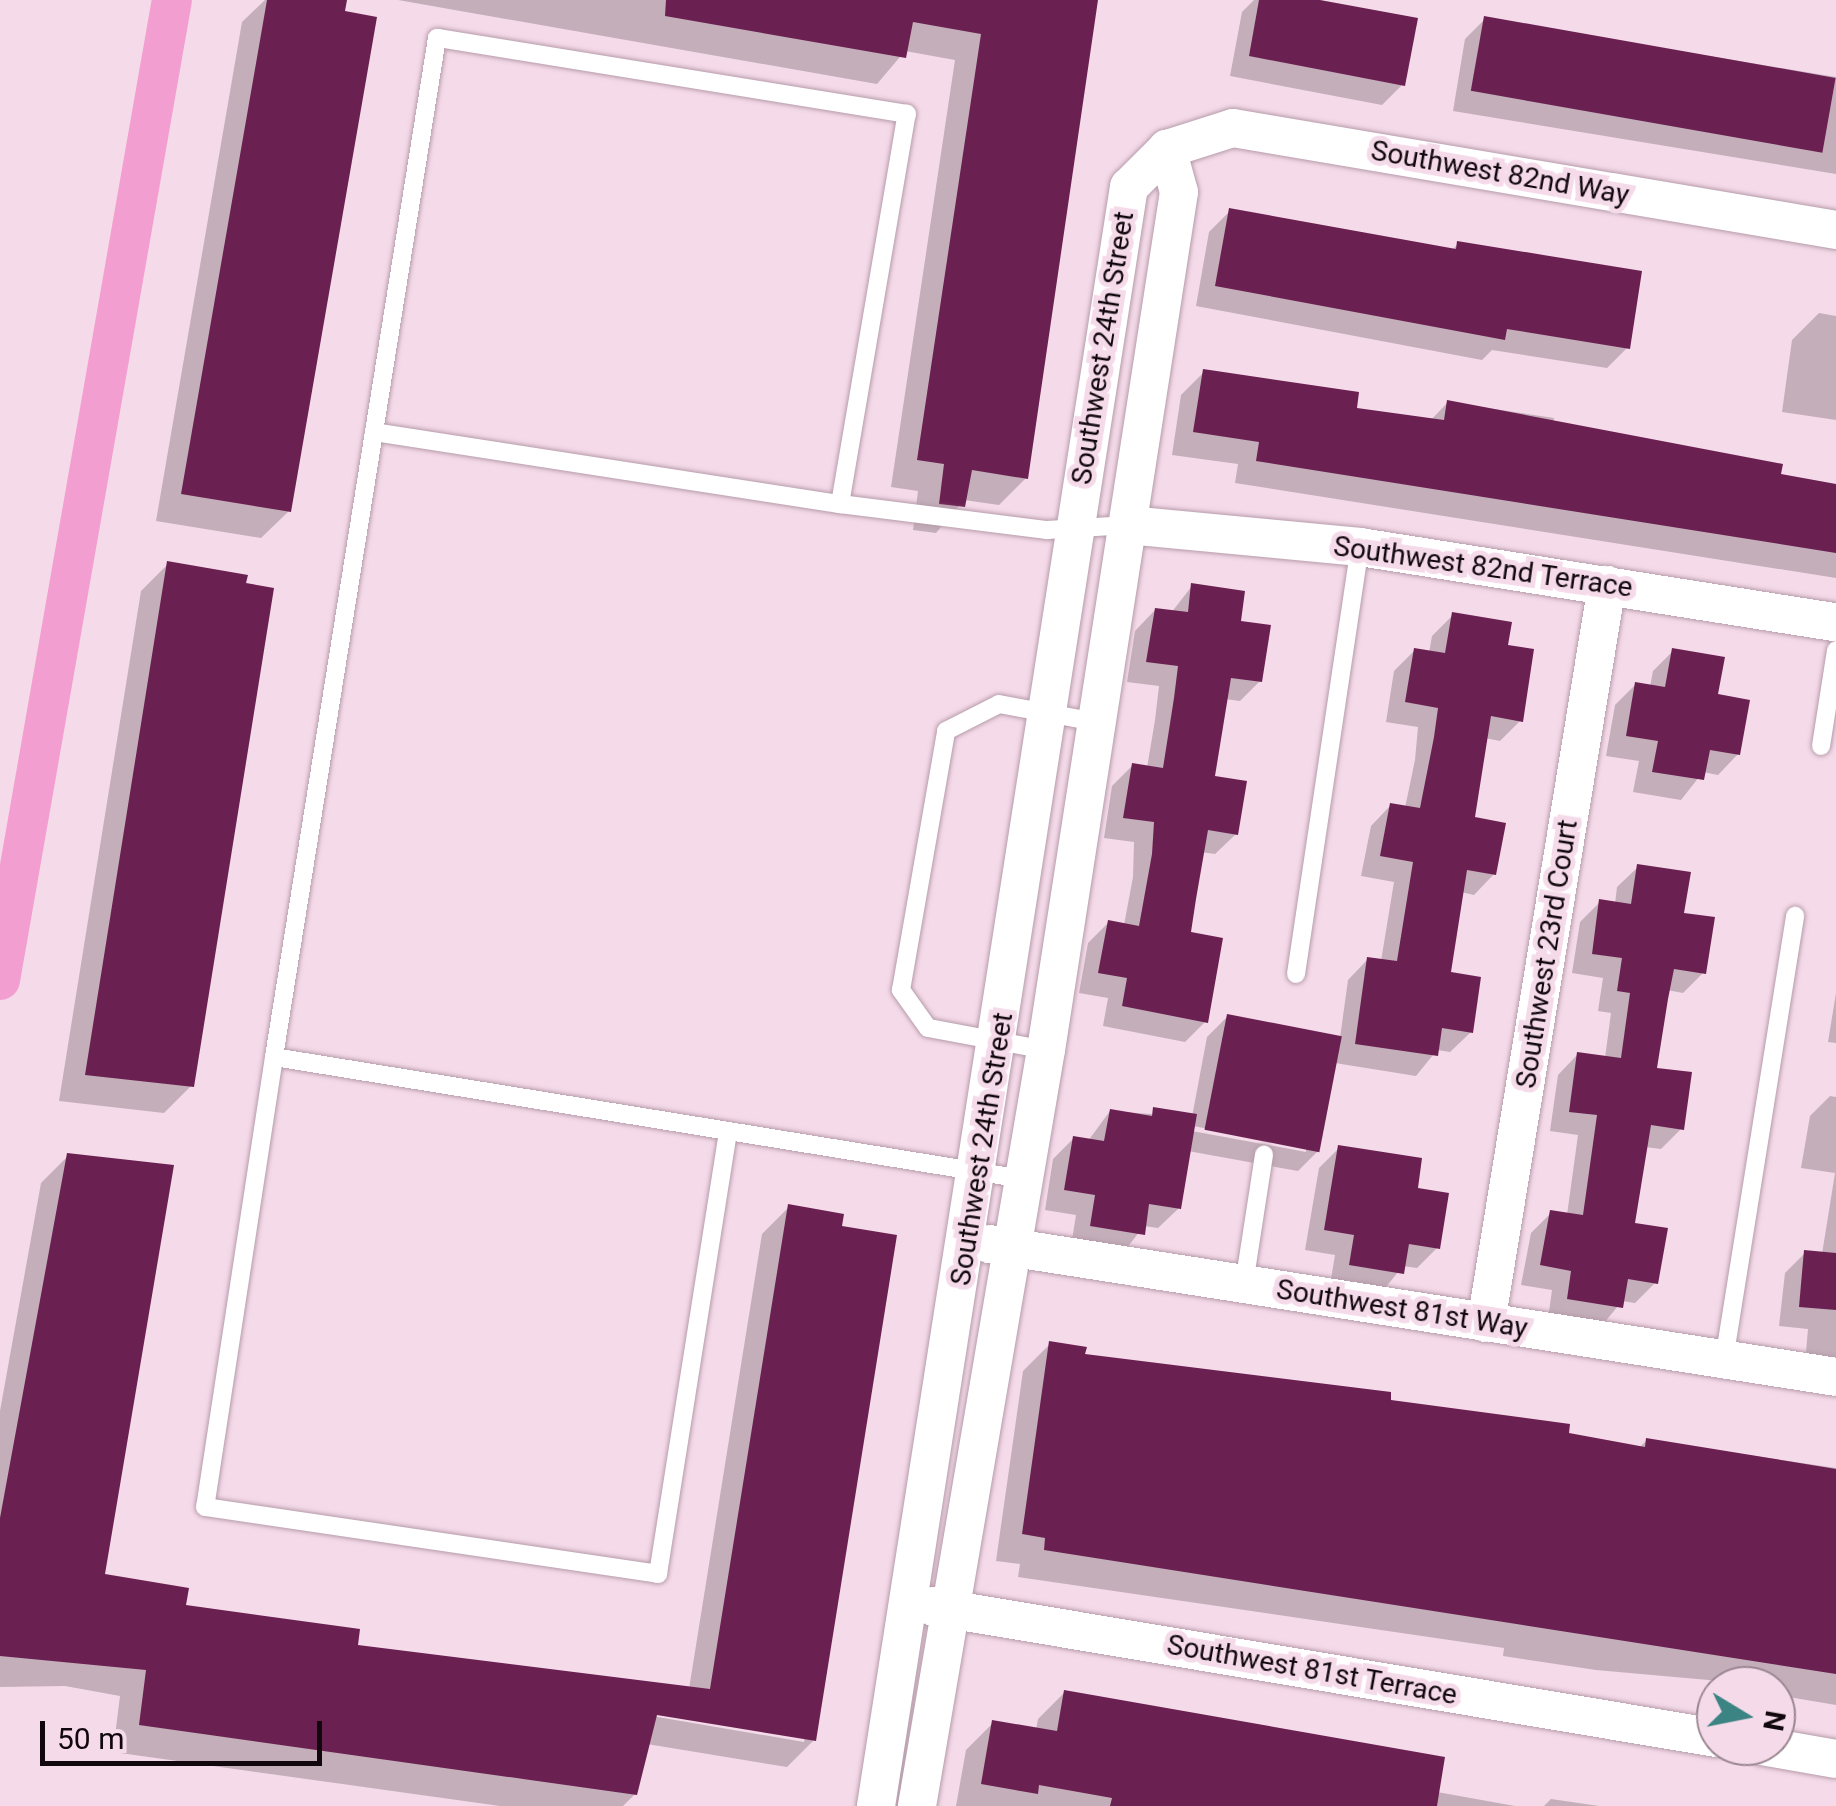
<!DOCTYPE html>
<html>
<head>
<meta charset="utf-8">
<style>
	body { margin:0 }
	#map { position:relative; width:1836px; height:1806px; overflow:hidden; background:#f5dae9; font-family:Roboto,sans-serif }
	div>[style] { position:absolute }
	.shadow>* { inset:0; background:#0003 }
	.canal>* { height:40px; margin:-20px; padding:0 20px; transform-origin:20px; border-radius:20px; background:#f39ed0 }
	.building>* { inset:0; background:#6a2151; transform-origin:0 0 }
	.roads { filter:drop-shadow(0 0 2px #b69caa) drop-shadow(0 0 2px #b69caa) }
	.service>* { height:18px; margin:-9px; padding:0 9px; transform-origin:9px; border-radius:9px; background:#fff }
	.minor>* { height:38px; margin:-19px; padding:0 19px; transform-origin:19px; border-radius:19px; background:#fff }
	span { translate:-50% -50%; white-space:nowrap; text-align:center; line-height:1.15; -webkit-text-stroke:10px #f5dae9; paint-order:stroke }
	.street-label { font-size:28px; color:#11080d }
	.north { position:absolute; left:1696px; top:1666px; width:100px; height:100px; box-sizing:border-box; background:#f5dae9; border:2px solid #9a8691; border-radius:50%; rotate:100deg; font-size:28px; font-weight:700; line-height:40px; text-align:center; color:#11080d }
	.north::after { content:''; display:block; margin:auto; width:35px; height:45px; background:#3c8483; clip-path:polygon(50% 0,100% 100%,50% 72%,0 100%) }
	.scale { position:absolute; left:40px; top:1721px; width:282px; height:45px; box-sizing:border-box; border:5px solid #11080d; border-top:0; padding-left:12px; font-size:30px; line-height:35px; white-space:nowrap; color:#11080d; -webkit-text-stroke:8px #f5dae9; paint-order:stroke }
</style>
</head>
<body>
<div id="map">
	<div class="shadow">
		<div style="clip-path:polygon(265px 0,290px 0,289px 511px,261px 538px,156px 521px,242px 22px)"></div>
		<div style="clip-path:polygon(398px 0,1095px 0,1026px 478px,999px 505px,964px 500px,936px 533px,913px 530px,918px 491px,891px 487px,955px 60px,905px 51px,877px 84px)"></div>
		<div style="clip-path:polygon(1254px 0,1307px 0,1403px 84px,1382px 105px,1230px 76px,1242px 12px)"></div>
		<div style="clip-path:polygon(1485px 19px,1836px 77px,1836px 174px,1453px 111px,1465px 39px)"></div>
		<div style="clip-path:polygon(1230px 211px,1451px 251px,1458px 244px,1628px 347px,1607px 368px,1492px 350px,1482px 360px,1196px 306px,1209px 232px)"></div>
		<div style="clip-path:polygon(1819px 313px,1836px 316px,1836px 420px,1782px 412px,1792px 340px)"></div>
		<div style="clip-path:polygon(1204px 372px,1354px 410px,1430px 421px,1448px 402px,1554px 418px,1553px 426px,1836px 486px,1836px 578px,1235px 483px,1238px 464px,1172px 455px,1181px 395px)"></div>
		<div style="clip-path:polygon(168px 564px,244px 585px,191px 1086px,164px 1113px,59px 1101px,141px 591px)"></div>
		<div style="clip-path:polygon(1192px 586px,1238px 623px,1260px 681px,1240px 701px,1225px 699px,1212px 779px,1236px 834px,1215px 854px,1201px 852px,1188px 934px,1206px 1021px,1185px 1042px,1103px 1026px,1108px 998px,1079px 993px,1088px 943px,1109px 922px,1124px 925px,1133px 877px,1134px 842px,1104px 838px,1112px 786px,1132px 766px,1147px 768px,1155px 720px,1159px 686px,1127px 682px,1135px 631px,1155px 610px,1171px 613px)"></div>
		<div style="clip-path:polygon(evenodd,1453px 615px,1505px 648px,1521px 720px,1500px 741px,1485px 738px,1472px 819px,1494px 874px,1474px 895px,1461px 892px,1448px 975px,1471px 1032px,1450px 1052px,1437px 1050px,1416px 1076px,1335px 1063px,1318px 1151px,1298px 1171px,1188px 1151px,1179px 1208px,1158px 1228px,1144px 1226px,1122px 1254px,1071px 1246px,1076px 1215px,1045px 1210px,1053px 1159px,1074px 1138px,1088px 1141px,1110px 1111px,1192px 1117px,1207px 1037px,1227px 1017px,1340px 1038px,1348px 980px,1368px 959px,1381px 961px,1394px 882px,1361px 876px,1371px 826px,1391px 805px,1405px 808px,1415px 760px,1418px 727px,1386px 722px,1394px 671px,1414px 651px,1429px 653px,1432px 636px,1453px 615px,1193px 1126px,1306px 1147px,1306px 1152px,1192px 1131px,1193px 1126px)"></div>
		<div style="clip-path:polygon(1673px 651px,1715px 697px,1738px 754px,1718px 775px,1703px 772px,1681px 800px,1633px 792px,1639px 761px,1606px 756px,1615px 705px,1636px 684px,1650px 687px,1653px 671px)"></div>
		<div style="clip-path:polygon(1638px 867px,1681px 915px,1703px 973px,1683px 993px,1667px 990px,1655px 1070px,1682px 1128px,1661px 1149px,1645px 1147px,1632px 1225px,1656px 1282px,1635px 1303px,1622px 1301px,1600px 1328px,1548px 1319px,1552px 1290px,1521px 1285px,1531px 1233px,1551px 1213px,1567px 1215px,1578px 1135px,1550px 1131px,1558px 1075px,1578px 1054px,1605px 1058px,1611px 1013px,1598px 1011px,1603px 978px,1572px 973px,1580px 922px,1600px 902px,1615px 904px,1617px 887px)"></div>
		<div style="clip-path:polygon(1836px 993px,1836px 1043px,1828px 1042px)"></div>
		<div style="clip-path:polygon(1830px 1096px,1836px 1097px,1836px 1366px,1805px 1363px,1808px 1329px,1779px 1326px,1785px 1273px,1805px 1253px,1822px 1254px,1835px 1173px,1801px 1168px,1810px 1116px)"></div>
		<div style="clip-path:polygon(1339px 1148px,1415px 1190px,1438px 1247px,1417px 1268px,1403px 1266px,1381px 1293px,1330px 1285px,1335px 1255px,1305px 1250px,1319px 1168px)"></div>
		<div style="clip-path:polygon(evenodd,68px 1156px,102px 1576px,184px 1607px,355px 1648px,689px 1689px,762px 1234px,789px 1207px,814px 1740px,787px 1767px,647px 1744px,635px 1794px,623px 1806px,500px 1806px,113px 1752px,120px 1696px,65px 1686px,0 1687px,0 1411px,41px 1183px,68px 1156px,660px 1712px,805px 1737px,804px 1742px,646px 1715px,660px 1712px)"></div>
		<div style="clip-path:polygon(1050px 1344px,1082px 1356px,1639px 1448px,1647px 1440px,1836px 1468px,1836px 1705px,1776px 1695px,1776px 1686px,1596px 1670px,1503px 1656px,1504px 1648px,1018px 1577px,1020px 1564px,996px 1561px,1023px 1371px)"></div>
		<div style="clip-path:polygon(1065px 1692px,1437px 1792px,1515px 1806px,956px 1806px,966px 1750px,993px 1723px,1036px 1730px,1038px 1719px)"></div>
		<div style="clip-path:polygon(1551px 1799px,1599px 1806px,1544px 1806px)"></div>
	</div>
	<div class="canal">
		<div style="left:0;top:980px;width:995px;rotate:-80.05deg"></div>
	</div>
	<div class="building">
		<div style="clip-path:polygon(267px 0,347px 0,345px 11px,377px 17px,291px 512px,181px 494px)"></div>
		<div style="clip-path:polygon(666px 0,1098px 0,1028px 479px,972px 470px,965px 507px,939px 504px,944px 464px,917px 460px,981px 34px,913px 22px,906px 58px,665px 16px)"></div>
		<div style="clip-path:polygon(1259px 0,1320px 0,1418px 18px,1405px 86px,1249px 56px)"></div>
		<div style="left:1484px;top:16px;width:357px;height:76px;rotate:10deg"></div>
		<div style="clip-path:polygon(1229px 208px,1456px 249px,1457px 241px,1642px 271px,1630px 349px,1507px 329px,1505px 340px,1215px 286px)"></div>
		<div style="clip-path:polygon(1203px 369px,1359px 392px,1357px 408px,1444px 420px,1447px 400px,1783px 464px,1781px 474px,1836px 484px,1836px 553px,1256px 461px,1259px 442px,1193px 432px)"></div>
		<div style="clip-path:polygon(167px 561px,248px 575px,246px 583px,274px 588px,194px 1087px,85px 1075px)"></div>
		<div style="clip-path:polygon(1191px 583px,1245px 591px,1241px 621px,1271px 625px,1262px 682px,1231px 678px,1215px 776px,1247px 781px,1238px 835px,1208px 830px,1196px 899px,1191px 932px,1223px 938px,1208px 1023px,1122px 1006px,1127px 978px,1098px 973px,1108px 920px,1139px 926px,1152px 854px,1154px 822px,1123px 818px,1132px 763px,1163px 768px,1174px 698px,1178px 666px,1146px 662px,1155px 608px,1188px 612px)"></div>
		<div style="clip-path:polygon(1452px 612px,1512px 622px,1508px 645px,1534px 649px,1523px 722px,1491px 716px,1475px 817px,1506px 823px,1496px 875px,1467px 870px,1451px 972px,1481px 977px,1473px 1033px,1442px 1028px,1438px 1056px,1355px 1044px,1367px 957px,1397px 961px,1413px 862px,1380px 856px,1390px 803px,1420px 808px,1434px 737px,1438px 708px,1405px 702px,1414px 648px,1445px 653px)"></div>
		<div style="clip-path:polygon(1672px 648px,1725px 657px,1718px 694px,1750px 700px,1740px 755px,1710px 750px,1704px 780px,1652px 772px,1658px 741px,1626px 736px,1635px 682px,1665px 687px)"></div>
		<div style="clip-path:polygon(1637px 864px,1691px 872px,1684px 913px,1715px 917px,1706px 974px,1674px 969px,1668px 999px,1657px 1068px,1692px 1072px,1684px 1130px,1651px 1125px,1635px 1223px,1668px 1228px,1658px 1284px,1628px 1279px,1623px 1308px,1567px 1299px,1571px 1271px,1540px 1265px,1550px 1210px,1583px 1215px,1597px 1115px,1569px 1112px,1577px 1052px,1621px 1058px,1630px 993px,1617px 991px,1622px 958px,1592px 954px,1599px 899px,1631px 904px)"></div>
		<div style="left:1227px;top:1014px;width:117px;height:118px;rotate:11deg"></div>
		<div style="clip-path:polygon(1153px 1107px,1197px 1114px,1181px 1209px,1149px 1204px,1145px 1235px,1090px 1226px,1095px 1195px,1064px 1190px,1073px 1136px,1104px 1141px,1110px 1109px,1152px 1116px)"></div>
		<div style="clip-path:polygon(1338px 1145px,1422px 1158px,1418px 1188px,1449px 1193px,1440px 1249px,1409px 1244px,1404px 1274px,1349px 1265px,1354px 1235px,1324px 1230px)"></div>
		<div style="clip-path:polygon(67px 1153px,174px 1165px,105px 1574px,189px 1588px,186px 1605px,360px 1629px,358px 1645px,710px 1689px,788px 1204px,844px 1214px,842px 1226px,897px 1235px,816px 1741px,657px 1715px,637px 1795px,139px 1725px,146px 1670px,0 1656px,0 1518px)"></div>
		<div style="clip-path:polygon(1804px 1250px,1836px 1253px,1836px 1310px,1799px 1307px)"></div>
		<div style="clip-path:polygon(1049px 1341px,1087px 1347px,1085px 1354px,1391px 1392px,1391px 1400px,1570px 1424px,1569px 1433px,1645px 1447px,1646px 1438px,1836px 1469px,1836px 1674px,1044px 1550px,1045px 1538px,1022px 1534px)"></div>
		<div style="clip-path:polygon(1064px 1690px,1445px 1757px,1437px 1806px,1110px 1806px,1112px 1798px,1039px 1785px,1038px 1794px,981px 1784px,992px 1720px,1057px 1731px)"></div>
	</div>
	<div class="roads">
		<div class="service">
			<div style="left:374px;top:432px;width:472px;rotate:8.8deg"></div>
			<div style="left:840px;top:504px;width:396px;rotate:-80.3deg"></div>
			<div style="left:907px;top:114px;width:476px;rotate:-170.8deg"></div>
			<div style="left:437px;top:38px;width:1032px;rotate:99.09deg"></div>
			<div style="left:274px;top:1057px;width:759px;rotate:9.25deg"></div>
			<div style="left:840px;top:504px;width:209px;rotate:7.2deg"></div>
			<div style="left:1047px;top:530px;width:81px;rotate:-3.5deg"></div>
			<div style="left:1821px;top:746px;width:97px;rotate:-81.1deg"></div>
			<div style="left:1296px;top:974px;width:432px;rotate:-81.5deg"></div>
			<div style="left:1046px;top:1050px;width:120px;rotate:-169.4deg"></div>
			<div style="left:928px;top:1028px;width:47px;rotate:-125.4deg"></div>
			<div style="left:901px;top:990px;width:263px;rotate:-80.1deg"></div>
			<div style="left:946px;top:731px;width:59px;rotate:-27deg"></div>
			<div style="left:999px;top:704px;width:99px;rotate:10.5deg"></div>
			<div style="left:274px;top:1057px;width:455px;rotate:98.7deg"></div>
			<div style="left:205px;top:1507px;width:458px;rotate:8.4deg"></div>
			<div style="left:658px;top:1574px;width:448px;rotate:-81deg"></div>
			<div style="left:1244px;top:1284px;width:131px;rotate:-81.2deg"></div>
			<div style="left:1724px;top:1360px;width:450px;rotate:-80.9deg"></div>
		</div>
		<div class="minor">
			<div style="left:1128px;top:525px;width:233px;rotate:5.4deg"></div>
			<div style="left:1360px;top:547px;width:482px;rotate:9deg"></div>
			<div style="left:989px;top:1244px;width:857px;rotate:8.92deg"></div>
			<div style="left:1486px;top:1323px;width:748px;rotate:-80.69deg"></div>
			<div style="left:930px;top:1606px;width:797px;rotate:9.53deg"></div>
			<div style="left:1762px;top:1746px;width:75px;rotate:10deg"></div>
			<div style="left:876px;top:1806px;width:1639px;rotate:-81.12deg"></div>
			<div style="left:1129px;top:187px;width:54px;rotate:-45deg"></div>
			<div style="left:1167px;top:149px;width:69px;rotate:-17.7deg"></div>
			<div style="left:1233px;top:128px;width:612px;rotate:9.6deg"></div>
			<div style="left:917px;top:1806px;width:767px;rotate:-80.32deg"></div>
			<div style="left:1046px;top:1050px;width:868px;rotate:-81.19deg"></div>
			<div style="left:1179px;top:192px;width:45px;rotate:-105.6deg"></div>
		</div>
	</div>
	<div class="street-label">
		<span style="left:1500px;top:173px;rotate:10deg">Southwest 82nd Way</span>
		<span style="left:1103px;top:348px;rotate:-81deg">Southwest 24th Street</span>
		<span style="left:1483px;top:567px;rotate:8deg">Southwest 82nd Terrace</span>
		<span style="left:1547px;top:954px;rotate:-81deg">Southwest 23rd Court</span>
		<span style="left:982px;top:1149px;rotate:-81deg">Southwest 24th Street</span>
		<span style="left:1402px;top:1309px;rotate:9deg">Southwest 81st Way</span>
		<span style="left:1312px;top:1670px;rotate:10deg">Southwest 81st Terrace</span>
	</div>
	<div class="north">N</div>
	<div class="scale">50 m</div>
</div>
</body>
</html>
